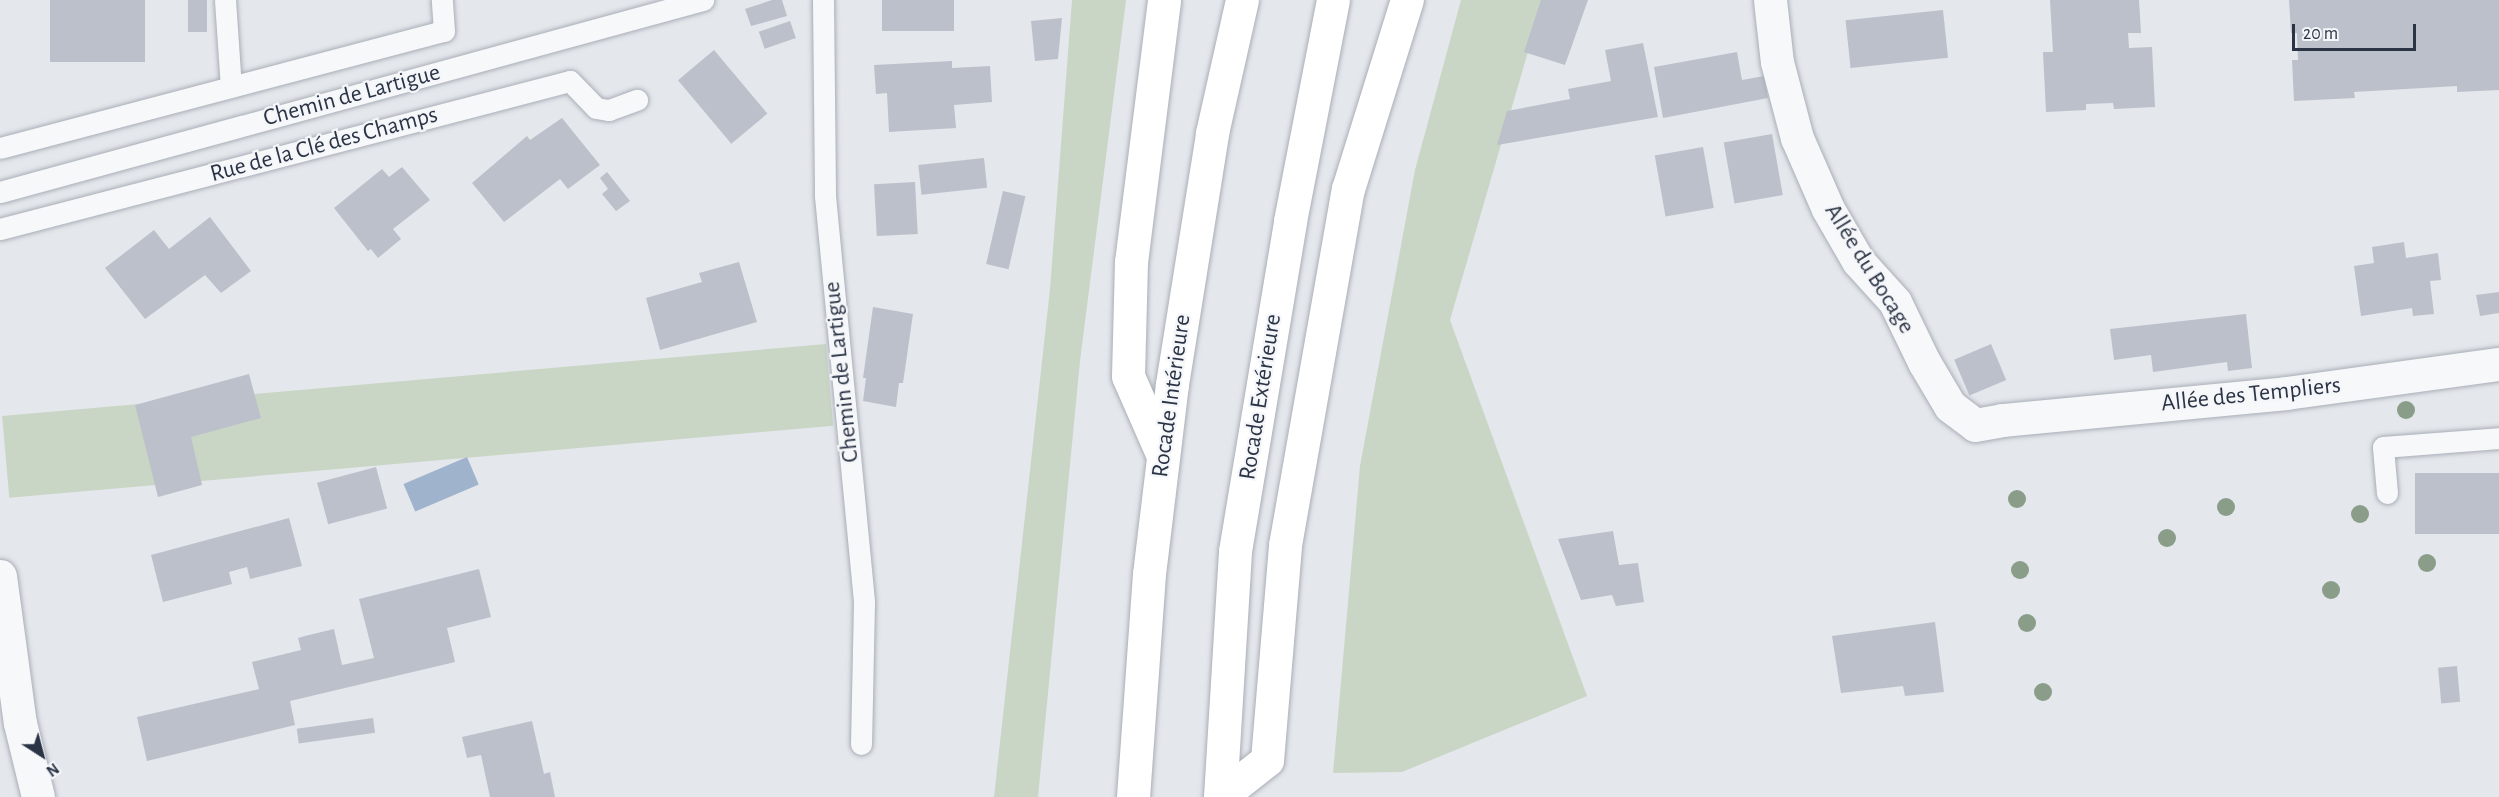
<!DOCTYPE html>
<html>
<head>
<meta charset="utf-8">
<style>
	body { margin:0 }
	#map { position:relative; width:2499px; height:797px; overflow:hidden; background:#e4e7ec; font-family:"Alegreya Sans",sans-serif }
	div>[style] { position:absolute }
	.green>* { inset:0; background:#c9d6c5; transform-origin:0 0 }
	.water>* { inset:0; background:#9fb4cc; transform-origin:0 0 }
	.building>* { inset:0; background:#bbc0ca; transform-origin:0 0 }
	.roads { filter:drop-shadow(0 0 2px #a9aeb7) drop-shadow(0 0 2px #a9aeb7) }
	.lane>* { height:21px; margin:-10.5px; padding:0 10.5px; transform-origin:10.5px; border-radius:10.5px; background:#f7f8fa }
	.street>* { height:33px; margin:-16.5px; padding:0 16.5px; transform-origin:16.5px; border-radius:16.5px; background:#f7f8fa }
	.highway>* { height:33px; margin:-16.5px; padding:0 16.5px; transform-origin:16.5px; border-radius:16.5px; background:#fff }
	.trees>* { width:18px; height:18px; margin:-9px; border-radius:50%; background:#899d89 }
	span { translate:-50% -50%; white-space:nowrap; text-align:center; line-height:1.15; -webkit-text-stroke:4.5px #f4f6f9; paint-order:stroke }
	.street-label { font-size:24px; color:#2b3445 }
	.north { position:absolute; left:12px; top:725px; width:60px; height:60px; -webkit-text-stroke:4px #f4f6f9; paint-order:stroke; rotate:144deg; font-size:16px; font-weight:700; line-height:24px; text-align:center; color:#2b3445 }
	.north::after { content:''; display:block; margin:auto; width:21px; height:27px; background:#2b3445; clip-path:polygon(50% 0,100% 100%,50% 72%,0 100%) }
	.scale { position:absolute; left:2292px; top:24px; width:124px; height:27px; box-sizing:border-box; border:3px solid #2b3445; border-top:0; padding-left:8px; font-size:18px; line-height:21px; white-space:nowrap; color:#2b3445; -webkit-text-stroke:4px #f4f6f9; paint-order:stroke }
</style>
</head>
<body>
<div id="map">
	<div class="green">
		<div style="clip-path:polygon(1072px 0,1126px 0,1080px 361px,1038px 797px,994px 797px,1050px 289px)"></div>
		<div style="clip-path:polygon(1461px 0,1543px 0,1450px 320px,1587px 696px,1402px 772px,1333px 773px,1360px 466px,1415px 170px)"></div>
		<div style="left:826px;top:344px;width:82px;height:827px;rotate:85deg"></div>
	</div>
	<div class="water">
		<div style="left:467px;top:457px;width:30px;height:69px;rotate:67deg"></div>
	</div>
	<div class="building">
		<div style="left:50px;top:0;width:95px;height:62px"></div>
		<div style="left:188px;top:0;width:19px;height:32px"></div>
		<div style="clip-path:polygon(772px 0,782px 0,787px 16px,751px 26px,745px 9px)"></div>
		<div style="left:882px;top:0;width:72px;height:31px"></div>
		<div style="clip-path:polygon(1541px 0,1588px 0,1565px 65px,1524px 52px)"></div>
		<div style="clip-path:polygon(2050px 0,2139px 0,2141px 33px,2128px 33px,2129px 48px,2152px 47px,2155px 107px,2114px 109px,2113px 103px,2086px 104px,2086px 110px,2046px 112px,2043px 52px,2053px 52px)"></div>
		<div style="clip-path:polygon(2289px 0,2499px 0,2499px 90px,2457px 92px,2457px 86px,2354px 92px,2355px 98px,2294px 101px,2292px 60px,2298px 60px,2297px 33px,2291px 33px)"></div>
		<div style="left:1943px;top:10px;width:48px;height:98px;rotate:84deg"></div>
		<div style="clip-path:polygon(1062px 18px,1058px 59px,1035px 61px,1031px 21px)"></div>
		<div style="left:790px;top:21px;width:18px;height:33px;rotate:71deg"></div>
		<div style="clip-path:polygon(1643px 43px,1658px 117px,1497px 145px,1507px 111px,1570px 99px,1568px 89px,1611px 81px,1605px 50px)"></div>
		<div style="left:714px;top:50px;width:83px;height:47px;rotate:50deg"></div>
		<div style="clip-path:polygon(1737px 52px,1742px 80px,1764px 76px,1768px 98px,1663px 118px,1654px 67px)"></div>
		<div style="clip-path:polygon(952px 61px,952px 68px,990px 66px,992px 102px,954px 105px,956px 128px,889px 132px,887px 93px,876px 94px,874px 65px)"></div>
		<div style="clip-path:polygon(562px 118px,600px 165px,568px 189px,560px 179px,504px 222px,472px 183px,527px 136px,530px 140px)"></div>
		<div style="left:1772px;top:134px;width:62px;height:49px;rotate:80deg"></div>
		<div style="left:1703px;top:147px;width:62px;height:49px;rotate:80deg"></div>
		<div style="left:984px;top:158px;width:30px;height:66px;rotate:84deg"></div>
		<div style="clip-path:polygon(402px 167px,430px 200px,393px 229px,401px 239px,378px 258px,371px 249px,368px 251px,334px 208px,382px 169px,389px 177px)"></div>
		<div style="clip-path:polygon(607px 172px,630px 201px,616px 211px,602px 194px,608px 189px,600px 178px)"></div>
		<div style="left:915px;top:182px;width:52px;height:41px;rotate:87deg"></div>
		<div style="left:1003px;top:191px;width:23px;height:75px;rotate:13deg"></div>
		<div style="clip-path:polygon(210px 217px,251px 271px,221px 293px,205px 275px,145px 319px,105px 268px,154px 230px,169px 249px)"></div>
		<div style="clip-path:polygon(2404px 242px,2406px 258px,2438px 253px,2441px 280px,2430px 281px,2434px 314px,2413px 316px,2412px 308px,2361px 316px,2354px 266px,2374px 263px,2372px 247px)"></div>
		<div style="clip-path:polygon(739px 262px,757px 322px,660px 350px,646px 298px,702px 282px,699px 273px)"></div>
		<div style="clip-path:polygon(2499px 292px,2499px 313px,2480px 316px,2476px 295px)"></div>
		<div style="clip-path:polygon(873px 307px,913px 314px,903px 383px,899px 383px,896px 407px,863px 401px,866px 378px,863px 378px)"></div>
		<div style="clip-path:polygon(2246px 314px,2252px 368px,2228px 371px,2227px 362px,2153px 372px,2151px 355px,2114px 360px,2110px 329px)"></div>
		<div style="left:1991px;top:344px;width:39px;height:40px;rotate:67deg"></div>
		<div style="clip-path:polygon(249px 374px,261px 418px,191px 437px,202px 485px,158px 497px,135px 405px)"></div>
		<div style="left:376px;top:467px;width:43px;height:61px;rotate:75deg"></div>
		<div style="left:2499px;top:473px;width:61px;height:84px;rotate:90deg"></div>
		<div style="clip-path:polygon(289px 518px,302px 566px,250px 579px,247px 567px,229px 572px,232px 584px,163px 602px,151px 555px)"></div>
		<div style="clip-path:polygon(1613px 531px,1619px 565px,1638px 563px,1644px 602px,1616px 606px,1612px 595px,1581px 600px,1558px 539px)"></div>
		<div style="clip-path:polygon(479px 569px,491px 617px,447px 628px,455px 662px,290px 701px,295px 725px,147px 761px,137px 717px,259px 689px,252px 662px,301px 650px,298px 638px,305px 636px,334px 629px,342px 665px,374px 658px,359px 599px)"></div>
		<div style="clip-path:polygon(1935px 622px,1944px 692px,1905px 696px,1903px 686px,1841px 693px,1832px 636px)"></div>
		<div style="left:2457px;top:666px;width:36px;height:19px;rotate:85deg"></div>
		<div style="left:373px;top:718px;width:15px;height:77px;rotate:82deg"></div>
		<div style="clip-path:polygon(532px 721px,544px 774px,550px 772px,555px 797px,490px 797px,481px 755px,467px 758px,462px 737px)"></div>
	</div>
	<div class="roads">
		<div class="lane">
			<div style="left:225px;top:0;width:87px;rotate:86.1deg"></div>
			<div style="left:823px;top:0;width:196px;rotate:89.4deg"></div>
			<div style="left:825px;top:196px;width:408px;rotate:84.5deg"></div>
			<div style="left:864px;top:602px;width:142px;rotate:91.2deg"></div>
			<div style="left:0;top:148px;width:459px;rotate:-14.8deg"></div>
			<div style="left:444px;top:31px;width:31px;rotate:-94deg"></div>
			<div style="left:0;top:192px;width:729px;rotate:-15.28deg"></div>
			<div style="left:0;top:229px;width:589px;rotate:-14.56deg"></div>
			<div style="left:570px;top:81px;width:37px;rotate:46deg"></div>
			<div style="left:596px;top:108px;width:13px;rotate:9deg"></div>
			<div style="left:609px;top:110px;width:30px;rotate:-20deg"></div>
			<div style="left:2387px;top:493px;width:46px;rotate:-95deg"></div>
			<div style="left:2383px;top:447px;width:116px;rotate:-4.4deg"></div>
		</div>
		<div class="street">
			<div style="left:1770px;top:0;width:62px;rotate:83.6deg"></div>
			<div style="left:1777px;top:62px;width:79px;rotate:75.3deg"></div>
			<div style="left:1797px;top:138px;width:77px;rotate:66.4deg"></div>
			<div style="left:1828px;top:209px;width:60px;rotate:60deg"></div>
			<div style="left:1858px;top:261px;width:55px;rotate:47.9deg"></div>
			<div style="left:1895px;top:302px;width:67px;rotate:64.2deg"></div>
			<div style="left:1924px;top:362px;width:51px;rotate:59.4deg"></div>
			<div style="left:1950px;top:406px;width:31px;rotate:37deg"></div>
			<div style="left:1975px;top:425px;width:27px;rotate:-10deg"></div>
			<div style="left:2002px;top:420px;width:285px;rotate:-5.4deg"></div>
			<div style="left:2286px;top:393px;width:215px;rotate:-7.8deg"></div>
			<div style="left:0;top:576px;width:148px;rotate:82.3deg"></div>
			<div style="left:20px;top:723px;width:76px;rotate:76.3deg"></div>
		</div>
		<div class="highway">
			<div style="left:1163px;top:456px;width:87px;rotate:-113.6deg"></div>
			<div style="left:1128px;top:376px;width:114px;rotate:-88.5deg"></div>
			<div style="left:1131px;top:262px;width:264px;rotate:-82.8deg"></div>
			<div style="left:1133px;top:797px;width:224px;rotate:-85.9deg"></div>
			<div style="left:1149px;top:574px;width:191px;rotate:-83.1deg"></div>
			<div style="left:1172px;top:384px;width:254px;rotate:-80.9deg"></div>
			<div style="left:1212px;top:133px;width:136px;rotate:-77.3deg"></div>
			<div style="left:1220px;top:797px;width:60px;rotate:-38.2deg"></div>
			<div style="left:1267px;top:760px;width:216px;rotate:-85.2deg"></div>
			<div style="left:1285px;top:545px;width:362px;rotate:-80deg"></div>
			<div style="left:1348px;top:189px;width:198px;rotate:-72.7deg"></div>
			<div style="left:1220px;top:797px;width:246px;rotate:-86.5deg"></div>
			<div style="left:1235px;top:551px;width:335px;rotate:-80.5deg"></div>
			<div style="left:1290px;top:221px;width:225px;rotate:-79deg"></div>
		</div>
	</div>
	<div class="trees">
		<div style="left:2406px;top:410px"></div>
		<div style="left:2017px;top:499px"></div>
		<div style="left:2226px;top:507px"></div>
		<div style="left:2360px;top:514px"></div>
		<div style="left:2167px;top:538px"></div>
		<div style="left:2427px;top:563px"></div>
		<div style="left:2020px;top:570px"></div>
		<div style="left:2331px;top:590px"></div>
		<div style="left:2027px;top:623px"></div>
		<div style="left:2043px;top:692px"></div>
	</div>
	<div class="street-label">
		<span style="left:352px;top:96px;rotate:-15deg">Chemin de Lartigue</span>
		<span style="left:324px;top:145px;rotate:-15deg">Rue de la Clé des Champs</span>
		<span style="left:1869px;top:269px;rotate:58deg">Allée du Bocage</span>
		<span style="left:842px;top:372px;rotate:-96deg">Chemin de Lartigue</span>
		<span style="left:2251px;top:395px;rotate:-6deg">Allée des Templiers</span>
		<span style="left:1172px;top:396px;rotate:-82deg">Rocade Intérieure</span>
		<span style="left:1261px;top:397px;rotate:-81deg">Rocade Extérieure</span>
	</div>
	<div class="north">N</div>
	<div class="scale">20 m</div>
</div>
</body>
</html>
